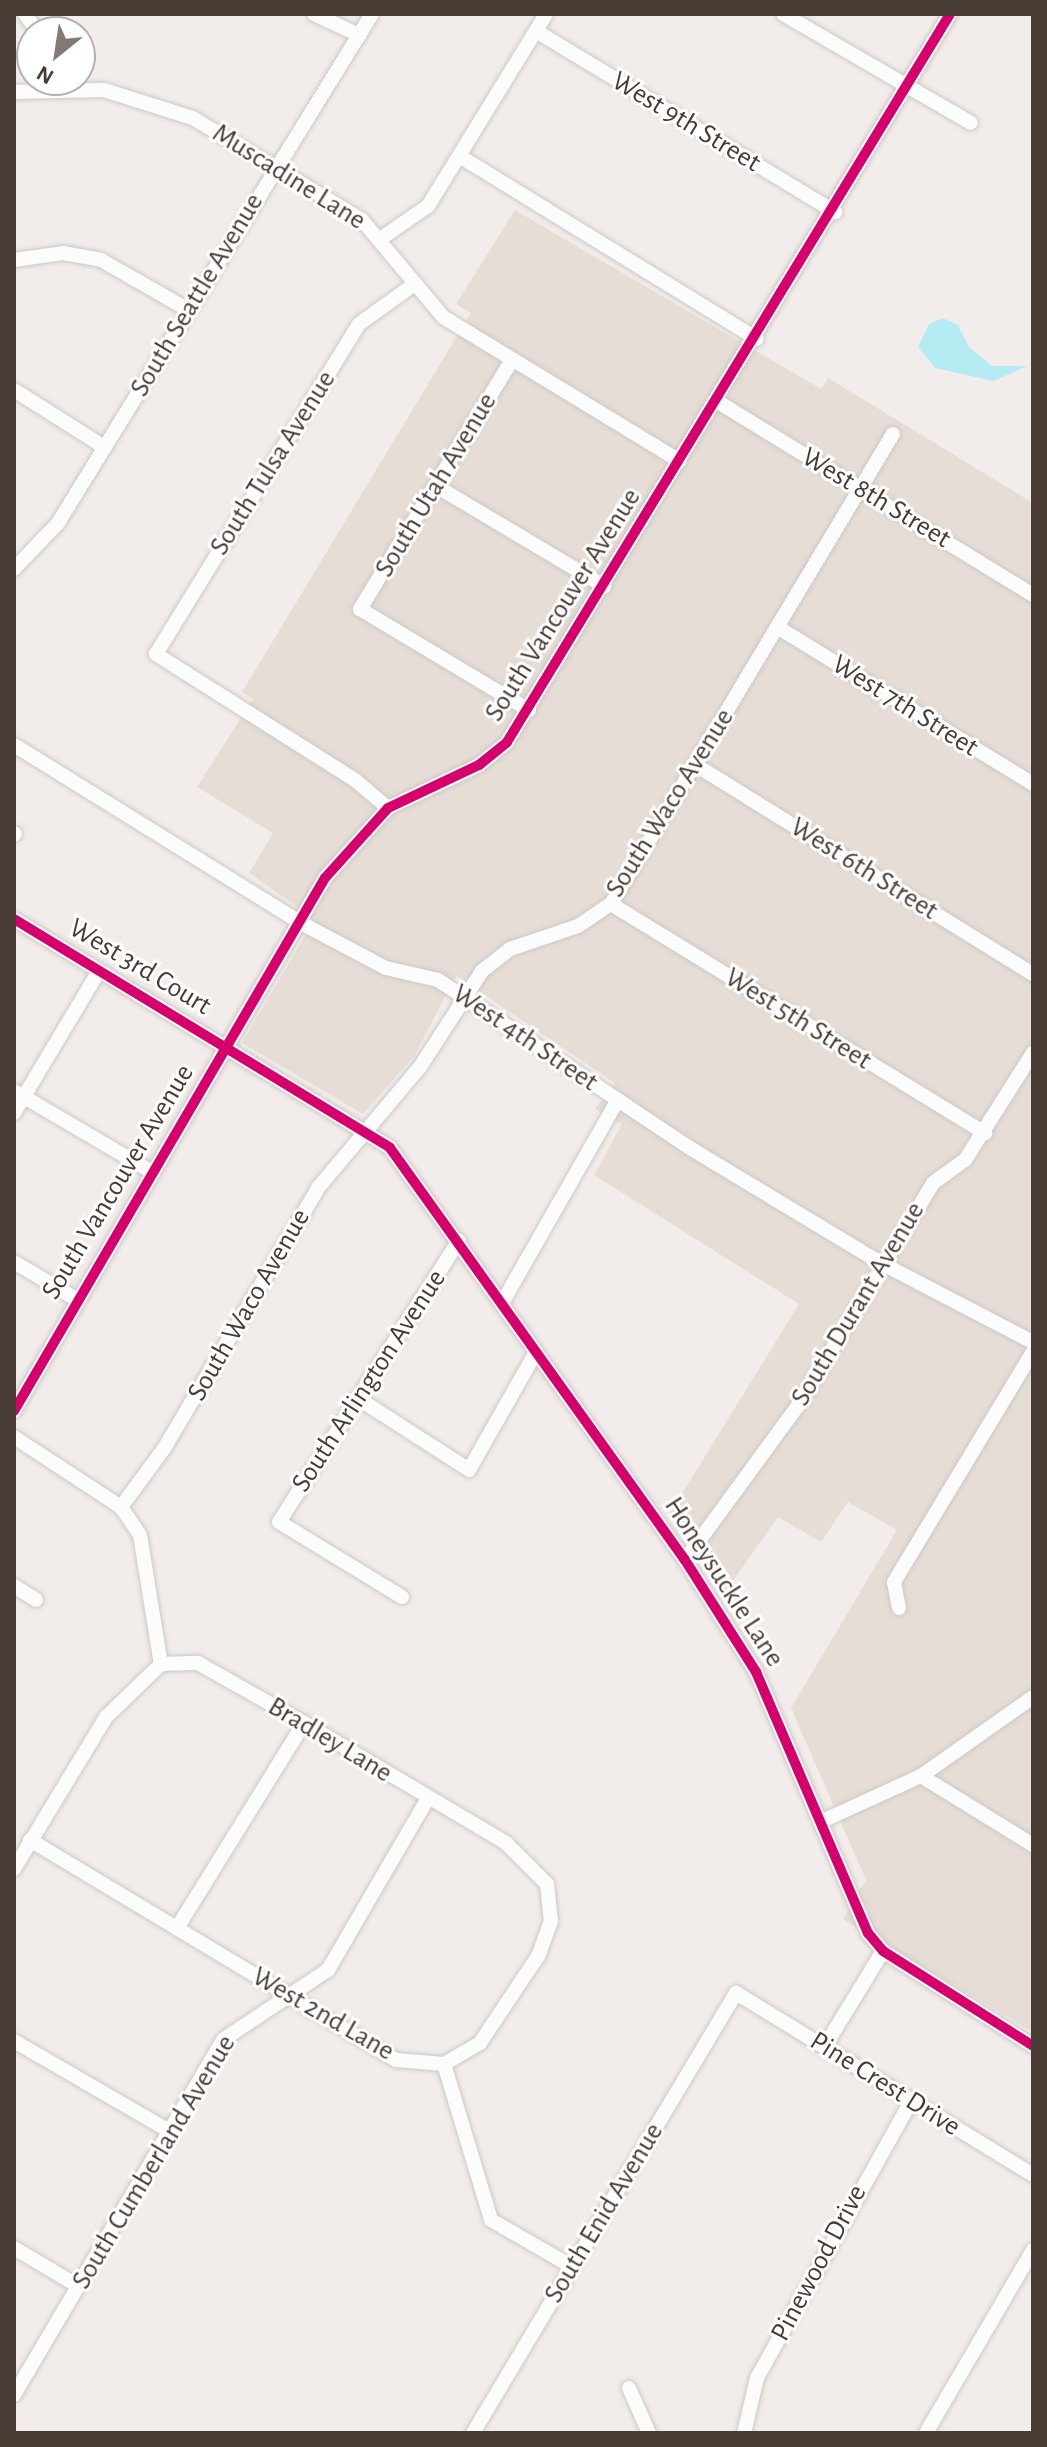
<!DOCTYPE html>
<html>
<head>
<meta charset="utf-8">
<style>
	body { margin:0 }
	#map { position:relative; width:1047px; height:2447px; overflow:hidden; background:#f2edea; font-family:"Alegreya Sans",sans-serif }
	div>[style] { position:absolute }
	.residential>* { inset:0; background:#e6ddd6 }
	.water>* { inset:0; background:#b5ecf4 }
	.roads { filter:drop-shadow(0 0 2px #cec9c5) drop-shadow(0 0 2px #cec9c5) }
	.minor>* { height:14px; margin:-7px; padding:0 7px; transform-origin:7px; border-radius:7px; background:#fdfcfc }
	.cycleway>* { height:10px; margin:-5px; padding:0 5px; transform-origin:5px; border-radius:5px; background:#d6006c }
	span { translate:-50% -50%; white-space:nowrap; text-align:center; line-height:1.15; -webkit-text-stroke:6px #fff; paint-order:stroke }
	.street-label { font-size:28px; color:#483b34 }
	.frame { position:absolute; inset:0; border:16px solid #483b34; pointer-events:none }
	.north { position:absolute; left:16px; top:16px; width:80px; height:80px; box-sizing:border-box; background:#fff; border:2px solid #b6b1ae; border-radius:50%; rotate:210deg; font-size:22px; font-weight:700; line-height:32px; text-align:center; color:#483b34 }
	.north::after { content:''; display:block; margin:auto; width:28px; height:36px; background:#847974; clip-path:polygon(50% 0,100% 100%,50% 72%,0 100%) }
</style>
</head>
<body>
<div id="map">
	<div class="residential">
		<div style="clip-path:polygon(515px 210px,821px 389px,828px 378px,1033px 503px,1033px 2032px,843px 1919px,866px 1880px,791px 1708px,897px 1530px,848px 1502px,821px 1542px,778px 1517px,723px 1595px,670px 1513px,799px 1304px,594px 1175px,622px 1124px,595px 1109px,615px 1083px,456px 976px,414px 1056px,363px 1114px,242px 1043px,315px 919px,249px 873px,273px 833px,197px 787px,253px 699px,242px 692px,471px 313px,456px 304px)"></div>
	</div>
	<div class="water">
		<div style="clip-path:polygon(943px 318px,958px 325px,969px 347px,992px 366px,1028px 366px,993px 381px,935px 368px,918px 347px,929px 324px)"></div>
	</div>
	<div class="roads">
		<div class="minor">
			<div style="left:25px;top:14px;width:22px;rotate:54deg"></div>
			<div style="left:314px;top:14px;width:50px;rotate:25deg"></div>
			<div style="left:783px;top:14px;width:217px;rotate:30.1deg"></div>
			<div style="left:536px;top:31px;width:350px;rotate:31.2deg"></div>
			<div style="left:14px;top:92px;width:90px;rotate:-1.3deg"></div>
			<div style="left:104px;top:90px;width:93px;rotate:17.5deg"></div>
			<div style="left:193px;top:118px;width:197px;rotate:31.1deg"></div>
			<div style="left:362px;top:220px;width:126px;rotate:50.1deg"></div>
			<div style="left:443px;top:317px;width:277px;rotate:31.3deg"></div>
			<div style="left:461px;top:157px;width:347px;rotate:31.6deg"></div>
			<div style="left:383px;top:237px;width:55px;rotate:-34.6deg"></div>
			<div style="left:428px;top:206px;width:225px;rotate:-58.4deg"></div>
			<div style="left:14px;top:260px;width:49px;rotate:-8.1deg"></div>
			<div style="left:63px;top:253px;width:39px;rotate:10deg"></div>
			<div style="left:101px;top:260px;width:99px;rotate:29.7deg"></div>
			<div style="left:512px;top:360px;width:292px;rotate:121.4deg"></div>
			<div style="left:360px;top:609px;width:197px;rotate:30.9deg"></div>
			<div style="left:14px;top:390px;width:107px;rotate:32.3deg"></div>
			<div style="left:718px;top:402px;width:369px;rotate:31.5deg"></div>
			<div style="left:436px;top:486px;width:196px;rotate:30.8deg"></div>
			<div style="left:14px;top:569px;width:64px;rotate:-46.3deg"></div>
			<div style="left:58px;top:523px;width:598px;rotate:-58.33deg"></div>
			<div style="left:777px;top:627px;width:300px;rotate:31.5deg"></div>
			<div style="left:14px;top:745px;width:335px;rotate:31.8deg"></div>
			<div style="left:299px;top:922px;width:98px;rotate:27.9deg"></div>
			<div style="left:386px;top:968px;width:53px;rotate:13deg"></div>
			<div style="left:438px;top:980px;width:303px;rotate:33.7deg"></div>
			<div style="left:690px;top:1148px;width:223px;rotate:31.1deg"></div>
			<div style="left:881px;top:1263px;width:171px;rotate:27.5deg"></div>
			<div style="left:694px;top:764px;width:399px;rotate:31.8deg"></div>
			<div style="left:388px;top:808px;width:43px;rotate:-139.7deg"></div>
			<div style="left:355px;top:780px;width:236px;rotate:-147.7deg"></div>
			<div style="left:156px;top:654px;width:387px;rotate:-58.4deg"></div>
			<div style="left:359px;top:324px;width:67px;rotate:-35.8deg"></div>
			<div style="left:14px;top:835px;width:2px;rotate:-63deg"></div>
			<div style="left:611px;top:904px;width:439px;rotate:31.5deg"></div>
			<div style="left:14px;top:919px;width:440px;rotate:31.3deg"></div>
			<div style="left:390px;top:1148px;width:507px;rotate:54.4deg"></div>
			<div style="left:685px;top:1560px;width:133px;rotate:57.6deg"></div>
			<div style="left:756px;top:1672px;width:284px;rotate:66.8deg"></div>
			<div style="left:868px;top:1933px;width:23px;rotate:50deg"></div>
			<div style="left:883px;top:1951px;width:178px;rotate:32.3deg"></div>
			<div style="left:14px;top:1091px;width:160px;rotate:30.4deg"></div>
			<div style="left:14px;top:1113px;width:165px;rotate:-59.1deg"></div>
			<div style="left:14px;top:1262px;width:72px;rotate:30.8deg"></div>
			<div style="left:502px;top:1303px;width:234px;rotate:-60.3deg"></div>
			<div style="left:359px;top:1399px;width:131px;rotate:32.8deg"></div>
			<div style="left:469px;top:1470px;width:136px;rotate:-60.4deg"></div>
			<div style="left:14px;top:1411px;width:617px;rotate:-59.74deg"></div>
			<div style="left:325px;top:878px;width:94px;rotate:-48deg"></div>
			<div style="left:388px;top:808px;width:101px;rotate:-25.3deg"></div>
			<div style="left:479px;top:765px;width:36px;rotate:-39deg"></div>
			<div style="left:507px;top:742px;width:852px;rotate:-58.68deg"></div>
			<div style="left:14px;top:1437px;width:128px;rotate:33.2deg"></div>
			<div style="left:121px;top:1507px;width:34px;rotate:56deg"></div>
			<div style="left:140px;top:1535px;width:131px;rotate:80.8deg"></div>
			<div style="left:121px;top:1507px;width:74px;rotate:-53.7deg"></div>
			<div style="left:165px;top:1447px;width:301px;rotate:-59.4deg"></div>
			<div style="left:318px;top:1188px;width:158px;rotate:-49.9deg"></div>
			<div style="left:420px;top:1067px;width:114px;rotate:-57.1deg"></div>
			<div style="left:482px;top:971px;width:36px;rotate:-38deg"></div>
			<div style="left:510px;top:949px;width:72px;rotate:-18.7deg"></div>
			<div style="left:578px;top:926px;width:40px;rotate:-34deg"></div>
			<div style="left:611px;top:904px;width:548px;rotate:-59.04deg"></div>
			<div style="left:685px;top:1560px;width:190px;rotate:-53.8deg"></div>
			<div style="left:797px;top:1407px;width:262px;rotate:-58.7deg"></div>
			<div style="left:933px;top:1183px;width:39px;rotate:-36deg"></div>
			<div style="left:965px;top:1160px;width:127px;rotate:-57.6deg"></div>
			<div style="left:14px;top:1586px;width:26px;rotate:32deg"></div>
			<div style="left:402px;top:1597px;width:144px;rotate:-148.6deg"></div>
			<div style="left:279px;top:1522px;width:334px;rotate:-57.4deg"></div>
			<div style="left:899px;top:1608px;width:26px;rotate:-101deg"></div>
			<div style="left:894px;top:1582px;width:269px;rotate:-58.9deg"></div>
			<div style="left:161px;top:1664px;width:37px;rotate:-2deg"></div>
			<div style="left:198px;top:1663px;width:122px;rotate:29.5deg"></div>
			<div style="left:304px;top:1723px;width:235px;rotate:30.7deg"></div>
			<div style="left:506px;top:1843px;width:58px;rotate:45deg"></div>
			<div style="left:547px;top:1884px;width:37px;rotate:84deg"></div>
			<div style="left:551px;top:1921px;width:37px;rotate:110deg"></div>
			<div style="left:538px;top:1956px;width:105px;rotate:123.7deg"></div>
			<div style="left:480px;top:2043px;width:42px;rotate:149.7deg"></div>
			<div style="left:921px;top:1776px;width:132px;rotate:31.6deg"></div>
			<div style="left:820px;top:1822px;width:111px;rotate:-24.5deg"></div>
			<div style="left:921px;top:1776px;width:137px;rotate:-35.2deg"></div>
			<div style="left:30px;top:1840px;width:427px;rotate:31deg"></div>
			<div style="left:396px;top:2060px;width:48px;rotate:4.8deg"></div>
			<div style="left:14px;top:1869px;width:178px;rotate:-58.8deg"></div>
			<div style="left:106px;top:1717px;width:76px;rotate:-43.9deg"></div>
			<div style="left:177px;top:1928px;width:241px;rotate:-58.2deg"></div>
			<div style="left:14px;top:2041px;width:179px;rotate:30.1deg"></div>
			<div style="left:825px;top:2046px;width:111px;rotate:-58.6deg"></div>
			<div style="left:444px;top:2064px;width:163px;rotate:73.2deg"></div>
			<div style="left:491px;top:2220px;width:92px;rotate:29.9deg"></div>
			<div style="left:14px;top:2248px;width:74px;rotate:30.7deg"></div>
			<div style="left:629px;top:2388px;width:49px;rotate:66deg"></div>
			<div style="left:14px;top:2395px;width:413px;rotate:-59.5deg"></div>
			<div style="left:224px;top:2039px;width:125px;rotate:-33.6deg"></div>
			<div style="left:328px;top:1970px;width:197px;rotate:-59.8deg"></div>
			<div style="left:473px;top:2433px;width:513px;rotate:-59.13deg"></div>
			<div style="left:736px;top:1993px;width:348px;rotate:31.5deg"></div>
			<div style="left:744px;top:2433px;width:57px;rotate:-76.7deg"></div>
			<div style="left:757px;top:2378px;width:317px;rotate:-60.9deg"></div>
			<div style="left:926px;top:2433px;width:212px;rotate:-59.7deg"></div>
		</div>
	</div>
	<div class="cycleway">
		<div style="left:14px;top:919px;width:440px;rotate:31.3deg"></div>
		<div style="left:390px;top:1148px;width:507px;rotate:54.4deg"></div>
		<div style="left:685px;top:1560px;width:133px;rotate:57.6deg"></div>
		<div style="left:756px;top:1672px;width:284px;rotate:66.8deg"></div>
		<div style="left:868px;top:1933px;width:23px;rotate:50deg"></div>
		<div style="left:883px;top:1951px;width:178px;rotate:32.3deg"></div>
		<div style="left:14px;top:1411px;width:617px;rotate:-59.74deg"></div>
		<div style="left:325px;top:878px;width:94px;rotate:-48deg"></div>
		<div style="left:388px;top:808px;width:101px;rotate:-25.3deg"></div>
		<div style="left:479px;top:765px;width:36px;rotate:-39deg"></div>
		<div style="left:507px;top:742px;width:852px;rotate:-58.68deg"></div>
	</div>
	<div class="street-label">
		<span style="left:686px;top:122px;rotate:31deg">West 9th Street</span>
		<span style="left:289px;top:177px;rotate:32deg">Muscadine Lane</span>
		<span style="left:197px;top:295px;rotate:-59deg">South Seattle Avenue</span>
		<span style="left:273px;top:463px;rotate:-58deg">South Tulsa Avenue</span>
		<span style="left:436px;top:485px;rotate:-59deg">South Utah Avenue</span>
		<span style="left:876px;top:498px;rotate:31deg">West 8th Street</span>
		<span style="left:563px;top:605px;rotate:-58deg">South Vancouver Avenue</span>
		<span style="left:905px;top:706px;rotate:32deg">West 7th Street</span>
		<span style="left:670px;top:803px;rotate:-58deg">South Waco Avenue</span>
		<span style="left:864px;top:869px;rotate:32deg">West 6th Street</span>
		<span style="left:140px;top:967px;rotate:31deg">West 3rd Court</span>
		<span style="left:798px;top:1019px;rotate:32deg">West 5th Street</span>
		<span style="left:525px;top:1038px;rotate:34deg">West 4th Street</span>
		<span style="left:118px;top:1182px;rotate:-59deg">South Vancouver Avenue</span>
		<span style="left:858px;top:1304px;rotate:-59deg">South Durant Avenue</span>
		<span style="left:249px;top:1305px;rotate:-60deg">South Waco Avenue</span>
		<span style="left:369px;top:1381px;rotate:-57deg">South Arlington Avenue</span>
		<span style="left:724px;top:1582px;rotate:57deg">Honeysuckle Lane</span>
		<span style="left:330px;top:1740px;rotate:31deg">Bradley Lane</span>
		<span style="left:323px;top:2014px;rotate:30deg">West 2nd Lane</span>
		<span style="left:885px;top:2084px;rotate:32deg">Pine Crest Drive</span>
		<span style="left:154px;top:2162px;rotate:-59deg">South Cumberland Avenue</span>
		<span style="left:604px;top:2213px;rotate:-59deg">South Enid Avenue</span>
		<span style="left:819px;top:2263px;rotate:-62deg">Pinewood Drive</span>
	</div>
	<div class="frame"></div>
	<div class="north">N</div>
</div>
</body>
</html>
